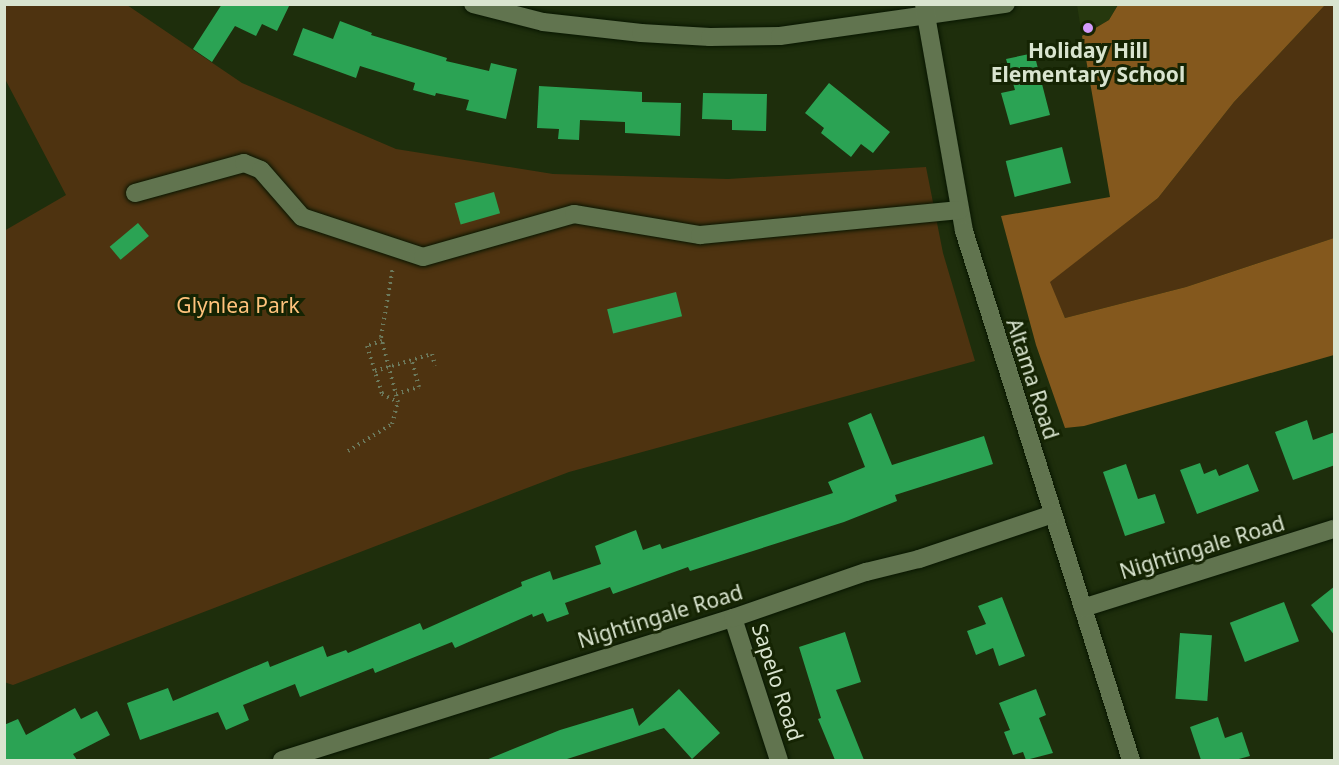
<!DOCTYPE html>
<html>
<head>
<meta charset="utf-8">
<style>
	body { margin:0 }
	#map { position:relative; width:1339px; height:765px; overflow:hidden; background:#1e2e0c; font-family:"Noto Sans",sans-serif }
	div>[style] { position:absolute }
	.built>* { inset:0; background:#26380e }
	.green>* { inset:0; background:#4e3310 }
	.forest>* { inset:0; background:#84581d }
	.building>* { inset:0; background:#2ba354; transform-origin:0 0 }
	.path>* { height:4px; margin-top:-2px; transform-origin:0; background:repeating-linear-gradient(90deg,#6c7a5d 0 1.5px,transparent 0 6px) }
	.roads { filter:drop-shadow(0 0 2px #081600) drop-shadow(0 0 2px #081600) }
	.minor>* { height:18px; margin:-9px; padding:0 9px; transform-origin:9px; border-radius:9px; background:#61744f }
	.dots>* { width:16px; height:16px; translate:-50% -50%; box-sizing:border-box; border:3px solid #152403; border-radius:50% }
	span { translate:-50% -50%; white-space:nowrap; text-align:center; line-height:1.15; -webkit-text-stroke:6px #152403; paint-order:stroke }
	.poi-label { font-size:21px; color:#d9e4cf; font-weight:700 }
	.park-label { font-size:21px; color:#ffc37c }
	.street-label { font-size:21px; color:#d9e4cf }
	.frame { position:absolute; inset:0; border:6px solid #d9e4cf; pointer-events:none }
</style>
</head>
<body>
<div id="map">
	<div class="built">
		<div style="clip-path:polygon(1077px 5px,1118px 5px,1109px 20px,1082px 36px)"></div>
	</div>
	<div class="green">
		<div style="clip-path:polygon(5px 5px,127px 5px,242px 83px,396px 149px,553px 174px,728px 179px,926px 167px,943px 253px,975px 361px,569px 472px,13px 685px,4px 682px,4px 231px,66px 195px,5px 79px)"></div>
		<div style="clip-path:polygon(1325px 5px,1334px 5px,1334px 238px,1186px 287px,1065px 318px,1049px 282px,1158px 198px,1234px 102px)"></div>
	</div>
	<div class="forest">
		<div style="clip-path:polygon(1118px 5px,1325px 5px,1234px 102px,1158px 198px,1050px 282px,1065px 318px,1186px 287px,1334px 238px,1334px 355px,1084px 426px,1065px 428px,1036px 345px,1001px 216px,1110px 197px,1082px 36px,1109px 20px)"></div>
	</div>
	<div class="building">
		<div style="clip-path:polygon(222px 4px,290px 4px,277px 31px,262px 24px,256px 36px,235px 26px,212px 62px,193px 49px)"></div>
		<div style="clip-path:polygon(340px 21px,372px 33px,371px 35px,447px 58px,446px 61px,489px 71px,491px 63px,517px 69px,506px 119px,466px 110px,469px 100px,436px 93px,435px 96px,413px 90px,415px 83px,360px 66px,356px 78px,293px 55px,303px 28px,333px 39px)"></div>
		<div style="clip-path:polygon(1034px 53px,1050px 115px,1010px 125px,1001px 93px,1015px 90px,1006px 59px)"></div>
		<div style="clip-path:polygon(829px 83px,890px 132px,873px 153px,861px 144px,851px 157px,821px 133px,824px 128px,805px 113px)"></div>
		<div style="clip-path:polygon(539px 86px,642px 92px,642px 102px,681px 103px,680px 136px,625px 133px,625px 122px,580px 120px,579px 140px,558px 139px,559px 129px,537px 128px)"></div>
		<div style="clip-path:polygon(703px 93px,767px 94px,766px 131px,732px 130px,732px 120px,702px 119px)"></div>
		<div style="left:1062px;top:147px;width:37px;height:58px;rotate:76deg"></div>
		<div style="left:494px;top:192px;width:22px;height:41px;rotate:74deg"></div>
		<div style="left:138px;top:223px;width:17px;height:37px;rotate:50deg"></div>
		<div style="left:676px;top:292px;width:25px;height:71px;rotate:76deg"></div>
		<div style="clip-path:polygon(871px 413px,892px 465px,984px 436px,993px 464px,895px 495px,897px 501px,844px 522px,690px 571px,688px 567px,613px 594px,610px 587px,565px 603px,569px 614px,547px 622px,543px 613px,533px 617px,532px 614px,455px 648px,452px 642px,375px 673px,373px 668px,300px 697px,295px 684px,243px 705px,249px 720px,226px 730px,218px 712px,140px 740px,127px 703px,168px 688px,173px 701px,268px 661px,270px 667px,323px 646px,327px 657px,346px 650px,348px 653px,420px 623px,423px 630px,522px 586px,521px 582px,550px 571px,553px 580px,601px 564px,595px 546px,636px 530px,643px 550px,660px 544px,662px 549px,833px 493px,828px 482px,865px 467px,848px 423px)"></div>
		<div style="clip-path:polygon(1307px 420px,1313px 440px,1335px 432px,1335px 465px,1293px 480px,1275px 432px)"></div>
		<div style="clip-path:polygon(1200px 463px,1204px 474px,1216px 469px,1219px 476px,1248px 464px,1259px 491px,1197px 514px,1180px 470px)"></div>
		<div style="clip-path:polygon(1126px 464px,1138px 499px,1155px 494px,1165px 523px,1125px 536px,1103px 472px)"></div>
		<div style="clip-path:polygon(1335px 586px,1335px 636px,1311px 605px)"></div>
		<div style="clip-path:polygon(1002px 597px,1025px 656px,999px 666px,993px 648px,976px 655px,967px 631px,986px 624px,978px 606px)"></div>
		<div style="left:1284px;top:602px;width:42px;height:58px;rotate:69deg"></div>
		<div style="clip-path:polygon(845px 632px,861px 682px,836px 690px,864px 760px,835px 760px,818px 719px,821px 718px,799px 647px)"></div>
		<div style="left:1180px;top:633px;width:32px;height:66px;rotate:4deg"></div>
		<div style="clip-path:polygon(679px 689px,720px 733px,692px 759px,664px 728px,564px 760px,486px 760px,560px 730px,633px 708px,639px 726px)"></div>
		<div style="clip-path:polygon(1036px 689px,1046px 715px,1039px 718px,1053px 753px,1026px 760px,1023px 752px,1013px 755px,1004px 732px,1010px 730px,999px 703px)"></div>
		<div style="clip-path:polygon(75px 708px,81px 719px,97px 711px,110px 735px,73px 754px,77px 760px,4px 760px,4px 725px,18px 719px,26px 735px)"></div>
		<div style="clip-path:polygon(1218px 717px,1225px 738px,1242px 732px,1250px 756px,1235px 760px,1201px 760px,1190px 727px)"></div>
	</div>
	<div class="path">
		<div style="left:382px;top:341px;width:16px;rotate:162deg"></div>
		<div style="left:367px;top:346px;width:50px;rotate:72.6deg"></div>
		<div style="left:382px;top:394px;width:18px;rotate:27deg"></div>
		<div style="left:375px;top:371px;width:59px;rotate:-16.6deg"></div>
		<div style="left:432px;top:354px;width:12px;rotate:76deg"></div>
		<div style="left:396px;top:394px;width:24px;rotate:-17deg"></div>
		<div style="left:419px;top:387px;width:28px;rotate:-105deg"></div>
		<div style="left:348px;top:451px;width:52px;rotate:-31.5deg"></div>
		<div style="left:392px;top:424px;width:23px;rotate:-75deg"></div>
		<div style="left:398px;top:402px;width:67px;rotate:-104.7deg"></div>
		<div style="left:381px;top:337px;width:71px;rotate:-80.3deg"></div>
	</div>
	<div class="roads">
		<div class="minor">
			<div style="left:473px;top:4px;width:72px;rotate:14.4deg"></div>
			<div style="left:543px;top:22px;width:99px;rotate:6.4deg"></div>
			<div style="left:641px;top:33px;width:69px;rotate:3.3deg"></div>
			<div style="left:710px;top:37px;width:70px;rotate:-0.8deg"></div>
			<div style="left:780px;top:36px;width:228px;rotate:-8.1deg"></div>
			<div style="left:924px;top:4px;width:230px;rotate:80deg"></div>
			<div style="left:964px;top:231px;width:555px;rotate:72.48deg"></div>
			<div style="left:135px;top:193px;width:113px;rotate:-15.4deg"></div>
			<div style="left:244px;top:163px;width:18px;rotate:22deg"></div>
			<div style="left:261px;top:170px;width:62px;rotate:48.9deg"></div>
			<div style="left:302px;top:217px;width:127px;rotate:18.3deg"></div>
			<div style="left:423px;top:257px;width:157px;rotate:-15.9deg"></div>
			<div style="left:574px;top:214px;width:128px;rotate:9.5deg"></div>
			<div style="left:700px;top:235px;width:261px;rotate:-5.5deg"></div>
			<div style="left:1083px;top:608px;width:263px;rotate:-17.5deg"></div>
			<div style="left:733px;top:618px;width:149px;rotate:72.1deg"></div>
			<div style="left:282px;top:760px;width:473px;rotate:-17.5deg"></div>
			<div style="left:733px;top:618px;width:141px;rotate:-19.1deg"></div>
			<div style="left:866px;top:572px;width:55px;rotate:-13.8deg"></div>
			<div style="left:919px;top:559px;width:141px;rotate:-18.6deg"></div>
		</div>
	</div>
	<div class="dots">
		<div style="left:1088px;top:28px;background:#d49cfc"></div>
	</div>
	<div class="poi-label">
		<span style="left:1088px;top:62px">Holiday Hill<br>Elementary School</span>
	</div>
	<div class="park-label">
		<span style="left:238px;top:305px">Glynlea Park</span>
	</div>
	<div class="street-label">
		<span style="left:1033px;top:379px;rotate:72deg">Altama Road</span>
		<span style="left:1202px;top:547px;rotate:-17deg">Nightingale Road</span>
		<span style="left:660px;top:616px;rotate:-17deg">Nightingale Road</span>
		<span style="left:778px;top:682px;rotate:72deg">Sapelo Road</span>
	</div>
	<div class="frame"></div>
</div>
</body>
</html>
